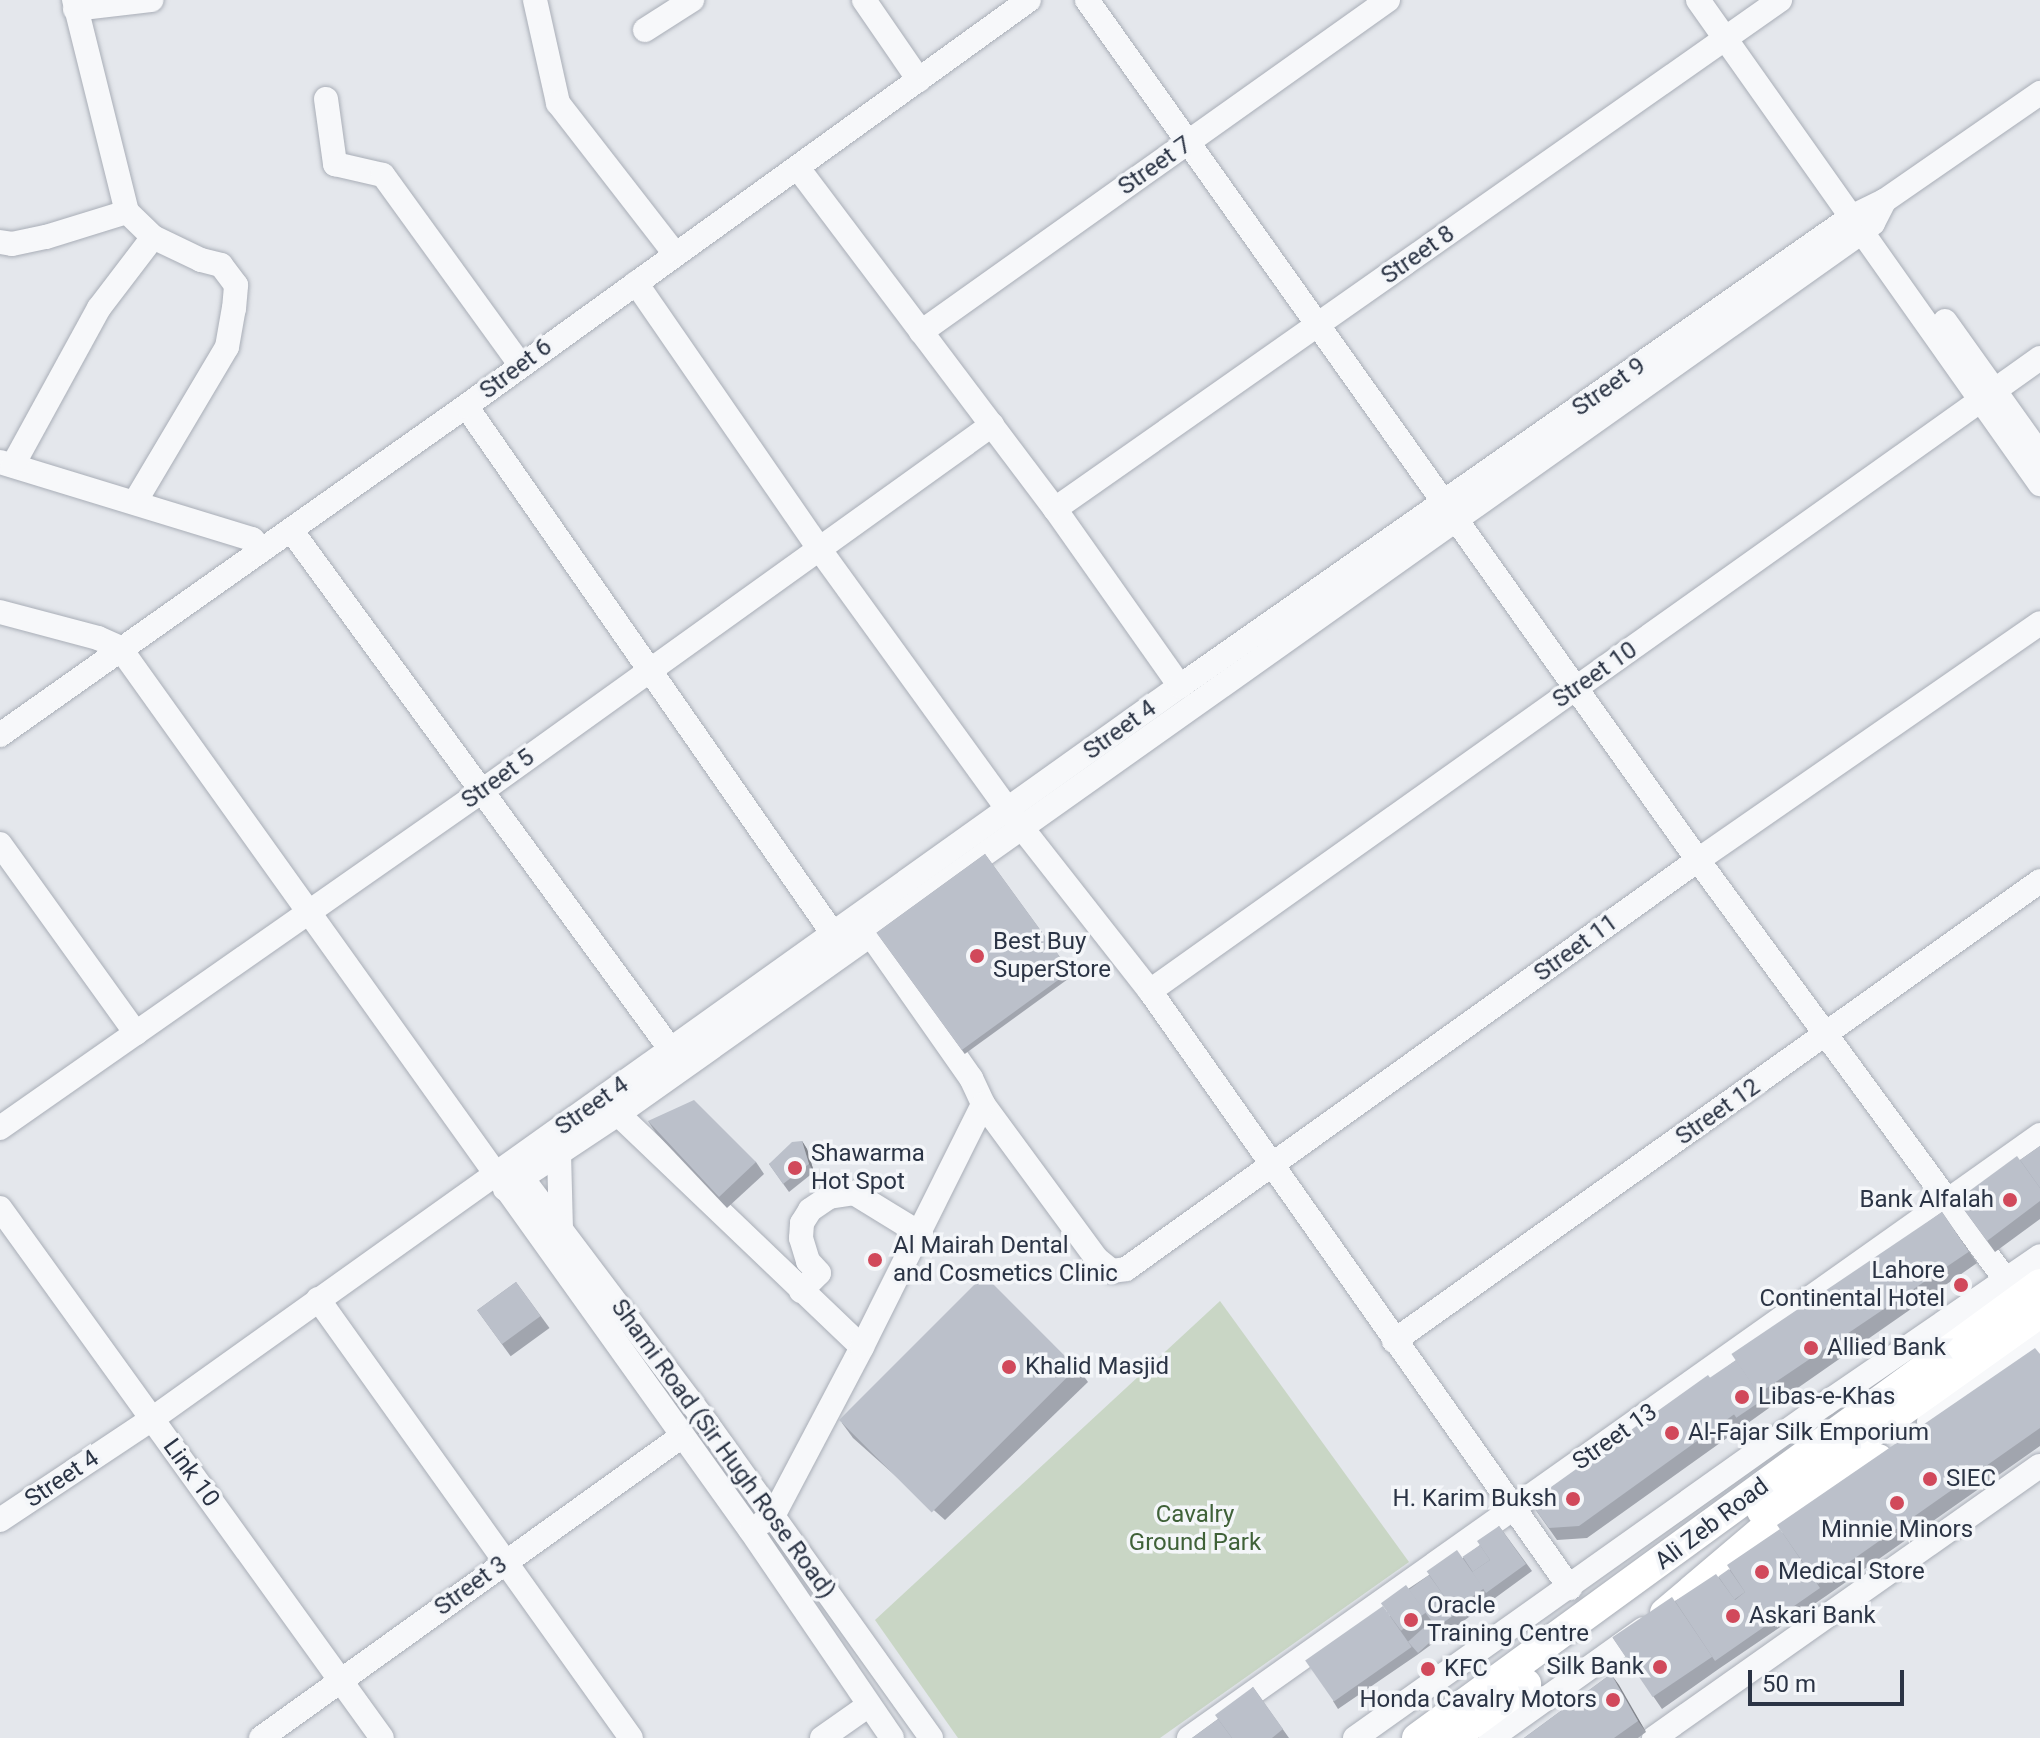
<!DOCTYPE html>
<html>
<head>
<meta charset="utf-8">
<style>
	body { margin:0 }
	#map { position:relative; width:2040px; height:1738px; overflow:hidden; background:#e4e7ec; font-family:Roboto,sans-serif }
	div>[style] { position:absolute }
	.green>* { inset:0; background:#c9d6c5 }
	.roads { filter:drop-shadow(0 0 2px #a9aeb7) drop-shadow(0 0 2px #a9aeb7) }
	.minor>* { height:24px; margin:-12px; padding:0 12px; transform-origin:12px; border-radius:12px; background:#f7f8fa }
	.major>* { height:30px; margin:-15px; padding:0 15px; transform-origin:15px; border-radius:15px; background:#fff }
	.wall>* { inset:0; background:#a1a5ae; transform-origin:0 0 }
	.shaded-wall>* { inset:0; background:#83868d }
	.building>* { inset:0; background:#bbc0ca; transform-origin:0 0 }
	.dots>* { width:22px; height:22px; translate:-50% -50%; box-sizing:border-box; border:4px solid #f4f6f9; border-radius:50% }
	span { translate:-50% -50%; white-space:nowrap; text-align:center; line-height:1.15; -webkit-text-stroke:7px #f4f6f9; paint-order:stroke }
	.street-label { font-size:24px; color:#2b3445 }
	.poi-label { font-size:24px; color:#2b3445 }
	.left { translate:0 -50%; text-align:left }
	.right { translate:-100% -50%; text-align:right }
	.park-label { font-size:24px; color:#3f6138 }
	.scale { position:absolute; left:1748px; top:1670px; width:156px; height:36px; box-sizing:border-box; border:4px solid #2b3445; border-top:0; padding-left:10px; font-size:24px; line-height:28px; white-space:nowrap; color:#2b3445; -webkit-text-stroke:6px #f4f6f9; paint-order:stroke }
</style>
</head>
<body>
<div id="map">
	<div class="green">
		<div style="clip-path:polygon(1220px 1301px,1409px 1562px,1160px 1738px,958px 1738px,875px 1620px)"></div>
	</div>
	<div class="roads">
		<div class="minor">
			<div style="left:535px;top:0;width:106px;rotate:77.4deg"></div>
			<div style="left:558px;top:103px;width:191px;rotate:52.2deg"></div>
			<div style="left:864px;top:0;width:97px;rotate:55.5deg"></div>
			<div style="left:1087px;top:0;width:1055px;rotate:54.61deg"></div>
			<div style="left:1698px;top:860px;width:519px;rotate:53.77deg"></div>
			<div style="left:1698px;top:0;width:593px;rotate:54.75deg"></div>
			<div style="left:75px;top:9px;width:77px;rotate:-6.8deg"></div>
			<div style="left:645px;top:30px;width:56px;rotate:-32.6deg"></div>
			<div style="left:326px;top:99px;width:66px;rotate:82.1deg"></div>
			<div style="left:335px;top:164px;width:49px;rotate:12.9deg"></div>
			<div style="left:383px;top:175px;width:233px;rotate:54.1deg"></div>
			<div style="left:798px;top:168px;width:427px;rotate:53deg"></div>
			<div style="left:1055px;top:509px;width:217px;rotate:54.8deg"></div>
			<div style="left:0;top:242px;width:12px;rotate:9deg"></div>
			<div style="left:12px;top:244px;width:35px;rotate:-12deg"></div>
			<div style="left:46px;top:237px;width:85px;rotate:-17.2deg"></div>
			<div style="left:636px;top:283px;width:324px;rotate:55.4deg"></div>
			<div style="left:820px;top:550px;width:321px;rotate:54.1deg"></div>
			<div style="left:1008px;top:810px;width:230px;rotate:51.9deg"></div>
			<div style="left:1150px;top:991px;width:730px;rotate:54.87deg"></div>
			<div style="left:1945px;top:321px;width:163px;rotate:54.5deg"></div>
			<div style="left:921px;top:332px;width:573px;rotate:-35.41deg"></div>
			<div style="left:466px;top:406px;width:644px;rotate:55.18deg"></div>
			<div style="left:0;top:462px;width:264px;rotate:17deg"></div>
			<div style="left:252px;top:539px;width:14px;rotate:45deg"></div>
			<div style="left:13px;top:465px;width:179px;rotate:-61.3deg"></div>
			<div style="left:99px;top:308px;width:89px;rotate:-52.7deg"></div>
			<div style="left:153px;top:237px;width:36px;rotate:-136deg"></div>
			<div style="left:127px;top:212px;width:219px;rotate:-104deg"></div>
			<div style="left:135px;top:502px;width:180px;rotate:-59.3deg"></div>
			<div style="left:227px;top:347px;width:39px;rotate:-80deg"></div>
			<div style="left:234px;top:309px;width:24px;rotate:-85deg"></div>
			<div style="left:236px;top:285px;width:25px;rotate:-127deg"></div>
			<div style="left:221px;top:265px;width:21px;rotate:-166deg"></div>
			<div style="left:201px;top:260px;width:53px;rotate:-154.4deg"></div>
			<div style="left:1055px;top:509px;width:886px;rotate:-35.07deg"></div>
			<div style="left:291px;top:530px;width:644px;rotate:53.84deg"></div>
			<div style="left:0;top:612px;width:101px;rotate:14.9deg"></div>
			<div style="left:98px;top:638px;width:24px;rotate:24deg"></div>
			<div style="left:120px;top:648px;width:1085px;rotate:54.45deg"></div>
			<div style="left:751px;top:1531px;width:250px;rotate:55.7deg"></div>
			<div style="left:0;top:735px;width:570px;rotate:-35.22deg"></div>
			<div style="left:466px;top:406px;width:694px;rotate:-35.8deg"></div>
			<div style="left:0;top:844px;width:233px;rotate:54.3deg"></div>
			<div style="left:861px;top:921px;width:192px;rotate:55deg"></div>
			<div style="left:971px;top:1078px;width:29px;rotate:65deg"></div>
			<div style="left:983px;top:1104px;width:192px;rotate:53.7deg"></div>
			<div style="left:1097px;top:1259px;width:19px;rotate:39deg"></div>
			<div style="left:1112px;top:1271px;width:14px;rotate:-8deg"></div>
			<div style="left:1126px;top:1269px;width:703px;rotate:-35.57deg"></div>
			<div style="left:1698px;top:860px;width:416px;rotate:-34.7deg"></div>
			<div style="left:1150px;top:991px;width:1092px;rotate:-35.42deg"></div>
			<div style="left:618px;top:1114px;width:337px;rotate:43.7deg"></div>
			<div style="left:0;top:1128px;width:588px;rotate:-34.96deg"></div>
			<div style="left:482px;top:791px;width:628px;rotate:-35.67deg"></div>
			<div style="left:559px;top:1153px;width:76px;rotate:88.5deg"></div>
			<div style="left:513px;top:1166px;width:324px;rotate:53deg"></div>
			<div style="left:708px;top:1425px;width:384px;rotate:54.5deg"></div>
			<div style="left:505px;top:1189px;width:136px;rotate:-33.6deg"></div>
			<div style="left:618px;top:1114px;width:1525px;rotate:-35.34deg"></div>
			<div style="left:1862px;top:232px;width:14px;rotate:-39deg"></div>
			<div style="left:1873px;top:223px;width:25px;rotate:-63deg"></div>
			<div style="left:0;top:1208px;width:653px;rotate:54.22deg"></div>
			<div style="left:801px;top:1291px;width:25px;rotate:-45deg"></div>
			<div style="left:819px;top:1273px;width:16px;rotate:-133deg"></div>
			<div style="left:808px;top:1261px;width:24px;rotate:-107deg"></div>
			<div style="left:801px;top:1238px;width:15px;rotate:-86deg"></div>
			<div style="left:802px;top:1223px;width:15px;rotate:-58deg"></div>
			<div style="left:810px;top:1210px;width:23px;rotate:-34deg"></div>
			<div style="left:829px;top:1197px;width:25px;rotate:-9deg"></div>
			<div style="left:854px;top:1193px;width:79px;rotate:31.5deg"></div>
			<div style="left:318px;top:1299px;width:539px;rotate:54.51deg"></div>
			<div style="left:1394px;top:1341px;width:793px;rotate:-35.45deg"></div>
			<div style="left:1929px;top:1422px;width:137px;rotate:-36.1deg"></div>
			<div style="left:0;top:1520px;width:182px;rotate:-33.6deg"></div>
			<div style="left:152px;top:1419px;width:1263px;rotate:-35.49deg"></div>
			<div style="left:1180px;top:686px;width:819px;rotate:-34.95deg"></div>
			<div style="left:1851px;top:217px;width:37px;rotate:-26deg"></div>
			<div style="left:1884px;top:201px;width:190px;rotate:-34.7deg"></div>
			<div style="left:763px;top:1522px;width:12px;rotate:-31deg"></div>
			<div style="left:773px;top:1516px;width:191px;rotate:-62.2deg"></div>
			<div style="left:862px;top:1347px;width:271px;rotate:-63.5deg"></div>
			<div style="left:261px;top:1738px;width:518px;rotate:-35.65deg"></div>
			<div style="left:822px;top:1738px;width:57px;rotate:-35.1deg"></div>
			<div style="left:1189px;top:1738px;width:1043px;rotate:-35.32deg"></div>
			<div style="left:1355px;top:1738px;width:577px;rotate:-35.4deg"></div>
			<div style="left:1825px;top:1404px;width:261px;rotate:-34.5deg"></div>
			<div style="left:1491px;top:1738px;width:187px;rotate:-35.6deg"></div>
			<div style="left:1654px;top:1738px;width:472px;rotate:-35.2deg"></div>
		</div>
		<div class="major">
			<div style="left:1806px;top:1500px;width:83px;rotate:-29.7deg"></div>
			<div style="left:1762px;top:1511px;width:341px;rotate:-35.5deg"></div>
			<div style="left:1665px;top:1613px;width:164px;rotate:-40.3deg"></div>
			<div style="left:1417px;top:1738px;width:771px;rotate:-36.08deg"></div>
			<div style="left:1453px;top:1738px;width:91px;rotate:-36.5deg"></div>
		</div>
	</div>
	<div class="wall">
		<div style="left:985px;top:854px;width:150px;height:134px;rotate:54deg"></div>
		<div style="clip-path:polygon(648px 1121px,756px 1162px,764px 1174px,727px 1208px,656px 1133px)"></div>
		<div style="clip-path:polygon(802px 1141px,807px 1149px,814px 1172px,789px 1192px,769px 1164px)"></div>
		<div style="clip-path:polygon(2040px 1146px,2040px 1219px,1995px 1252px,1957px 1200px,2020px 1160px)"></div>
		<div style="clip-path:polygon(1942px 1212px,1977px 1263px,1769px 1408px,1587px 1538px,1557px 1540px,1530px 1502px,1710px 1379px)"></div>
		<div style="left:516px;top:1282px;width:57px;height:48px;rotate:54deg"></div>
		<div style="clip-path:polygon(2040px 1354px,2040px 1446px,1826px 1596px,1825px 1595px,1826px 1596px,1720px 1668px,1662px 1709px,1613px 1638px,1675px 1601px,1719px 1577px)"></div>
		<div style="clip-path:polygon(1077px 1367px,1088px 1382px,945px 1520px,853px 1438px,842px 1423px)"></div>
		<div style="clip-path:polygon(1499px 1526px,1532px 1571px,1417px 1655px,1416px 1653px,1417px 1655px,1338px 1709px,1333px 1701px,1408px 1589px,1429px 1575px,1463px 1558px,1480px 1545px)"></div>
		<div style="clip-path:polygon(1611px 1674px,1646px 1732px,1638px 1738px,1524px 1738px)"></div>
		<div style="clip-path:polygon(1253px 1687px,1289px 1738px,1192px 1738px,1218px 1719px)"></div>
	</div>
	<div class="shaded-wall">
		<div style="clip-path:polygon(802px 1141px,807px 1149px,814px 1172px,809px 1164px)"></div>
		<div style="clip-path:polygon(1611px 1674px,1619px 1685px,1646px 1732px,1638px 1721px)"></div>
	</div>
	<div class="building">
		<div style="left:985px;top:854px;width:145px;height:134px;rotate:54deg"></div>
		<div style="clip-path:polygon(694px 1100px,756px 1162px,719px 1197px,648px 1121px)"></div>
		<div style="clip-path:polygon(802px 1141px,809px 1164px,783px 1184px,769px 1164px,792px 1142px)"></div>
		<div style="clip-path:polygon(2040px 1146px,2040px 1188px,2020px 1160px)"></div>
		<div style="clip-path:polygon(2017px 1156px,2040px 1188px,2040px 1201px,1987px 1241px,1957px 1200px)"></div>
		<div style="left:1942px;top:1212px;width:48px;height:254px;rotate:56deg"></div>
		<div style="left:984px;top:1275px;width:131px;height:205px;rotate:45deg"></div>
		<div style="left:516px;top:1282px;width:42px;height:48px;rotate:54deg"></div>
		<div style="clip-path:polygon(2035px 1348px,2040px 1354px,2040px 1428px,1818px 1584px,1777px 1525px)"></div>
		<div style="left:1736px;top:1360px;width:48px;height:32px;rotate:56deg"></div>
		<div style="clip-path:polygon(1708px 1375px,1736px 1413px,1579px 1526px,1549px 1528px,1530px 1502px)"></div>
		<div style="clip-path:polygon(1499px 1526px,1526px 1564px,1486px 1593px,1472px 1572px,1490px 1560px,1477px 1541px)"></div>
		<div style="clip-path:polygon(1780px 1529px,1820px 1588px,1715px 1661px,1675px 1601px,1716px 1574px,1735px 1600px,1745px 1592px,1727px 1565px)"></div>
		<div style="left:1480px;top:1545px;width:18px;height:21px;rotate:56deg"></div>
		<div style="left:1457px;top:1550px;width:47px;height:37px;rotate:55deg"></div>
		<div style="left:1729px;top:1569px;width:28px;height:13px;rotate:55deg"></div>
		<div style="left:1429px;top:1575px;width:47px;height:25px;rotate:54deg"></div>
		<div style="left:1406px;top:1585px;width:34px;height:31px;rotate:54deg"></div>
		<div style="left:1672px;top:1597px;width:72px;height:72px;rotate:56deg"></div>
		<div style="left:1383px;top:1606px;width:50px;height:95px;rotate:55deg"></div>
		<div style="left:1431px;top:1621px;width:15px;height:31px;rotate:48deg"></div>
		<div style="clip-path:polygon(1611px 1674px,1638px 1721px,1614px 1738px,1524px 1738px)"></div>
		<div style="clip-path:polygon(1253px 1687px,1283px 1729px,1272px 1738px,1232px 1738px,1215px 1715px)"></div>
		<div style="clip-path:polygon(1218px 1719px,1232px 1738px,1192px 1738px)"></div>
	</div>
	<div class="dots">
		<div style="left:977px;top:956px;background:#d1495b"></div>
		<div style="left:795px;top:1168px;background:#d1495b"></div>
		<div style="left:2010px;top:1200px;background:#d1495b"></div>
		<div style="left:875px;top:1260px;background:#d1495b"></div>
		<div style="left:1961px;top:1285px;background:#d1495b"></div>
		<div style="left:1811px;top:1348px;background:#d1495b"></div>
		<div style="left:1009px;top:1367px;background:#d1495b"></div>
		<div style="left:1742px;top:1397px;background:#d1495b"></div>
		<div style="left:1672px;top:1433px;background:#d1495b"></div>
		<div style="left:1930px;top:1479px;background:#d1495b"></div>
		<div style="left:1573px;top:1499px;background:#d1495b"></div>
		<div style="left:1897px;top:1503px;background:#d1495b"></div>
		<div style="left:1762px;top:1572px;background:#d1495b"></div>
		<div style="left:1733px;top:1616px;background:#d1495b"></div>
		<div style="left:1411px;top:1620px;background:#d1495b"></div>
		<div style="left:1660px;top:1667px;background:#d1495b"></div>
		<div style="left:1428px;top:1669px;background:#d1495b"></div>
		<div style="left:1613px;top:1700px;background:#d1495b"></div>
	</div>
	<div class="street-label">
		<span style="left:1155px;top:166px;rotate:-35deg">Street 7</span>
		<span style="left:1418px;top:255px;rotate:-35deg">Street 8</span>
		<span style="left:516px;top:369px;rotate:-37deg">Street 6</span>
		<span style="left:1609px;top:387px;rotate:-35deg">Street 9</span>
		<span style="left:1595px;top:675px;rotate:-35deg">Street 10</span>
		<span style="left:1120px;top:730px;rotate:-36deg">Street 4</span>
		<span style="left:498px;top:779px;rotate:-36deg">Street 5</span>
		<span style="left:1576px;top:948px;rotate:-36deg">Street 11</span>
		<span style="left:592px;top:1106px;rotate:-35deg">Street 4</span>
		<span style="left:1718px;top:1112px;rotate:-35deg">Street 12</span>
		<span style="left:1615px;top:1437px;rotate:-35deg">Street 13</span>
		<span style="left:723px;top:1449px;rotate:54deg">Shami Road (Sir Hugh Rose Road)</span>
		<span style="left:191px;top:1473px;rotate:54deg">Link 10</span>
		<span style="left:62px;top:1479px;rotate:-34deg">Street 4</span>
		<span style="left:1712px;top:1524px;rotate:-37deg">Ali Zeb Road</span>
		<span style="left:471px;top:1586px;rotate:-36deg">Street 3</span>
	</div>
	<div class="poi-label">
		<span class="left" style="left:993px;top:956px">Best Buy<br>SuperStore</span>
		<span class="left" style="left:811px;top:1168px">Shawarma<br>Hot Spot</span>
		<span class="right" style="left:1994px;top:1200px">Bank Alfalah</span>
		<span class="left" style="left:893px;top:1260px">Al Mairah Dental<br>and Cosmetics Clinic</span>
		<span class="right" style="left:1945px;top:1285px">Lahore<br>Continental Hotel</span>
		<span class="left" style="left:1827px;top:1348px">Allied Bank</span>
		<span class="left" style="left:1025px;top:1367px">Khalid Masjid</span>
		<span class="left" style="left:1758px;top:1397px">Libas-e-Khas</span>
		<span class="left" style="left:1688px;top:1433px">Al-Fajar Silk Emporium</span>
		<span class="left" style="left:1946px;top:1479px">SIEC</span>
		<span class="right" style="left:1557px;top:1499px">H. Karim Buksh</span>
		<span style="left:1897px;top:1530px">Minnie Minors</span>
		<span class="left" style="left:1778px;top:1572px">Medical Store</span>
		<span class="left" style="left:1427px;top:1620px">Oracle<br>Training Centre</span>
		<span class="left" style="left:1749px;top:1616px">Askari Bank</span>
		<span class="right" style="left:1644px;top:1667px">Silk Bank</span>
		<span class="left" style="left:1444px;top:1669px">KFC</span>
		<span class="right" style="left:1597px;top:1700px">Honda Cavalry Motors</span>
	</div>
	<div class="park-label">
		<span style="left:1195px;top:1529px">Cavalry<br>Ground Park</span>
	</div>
	<div class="scale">50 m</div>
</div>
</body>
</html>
